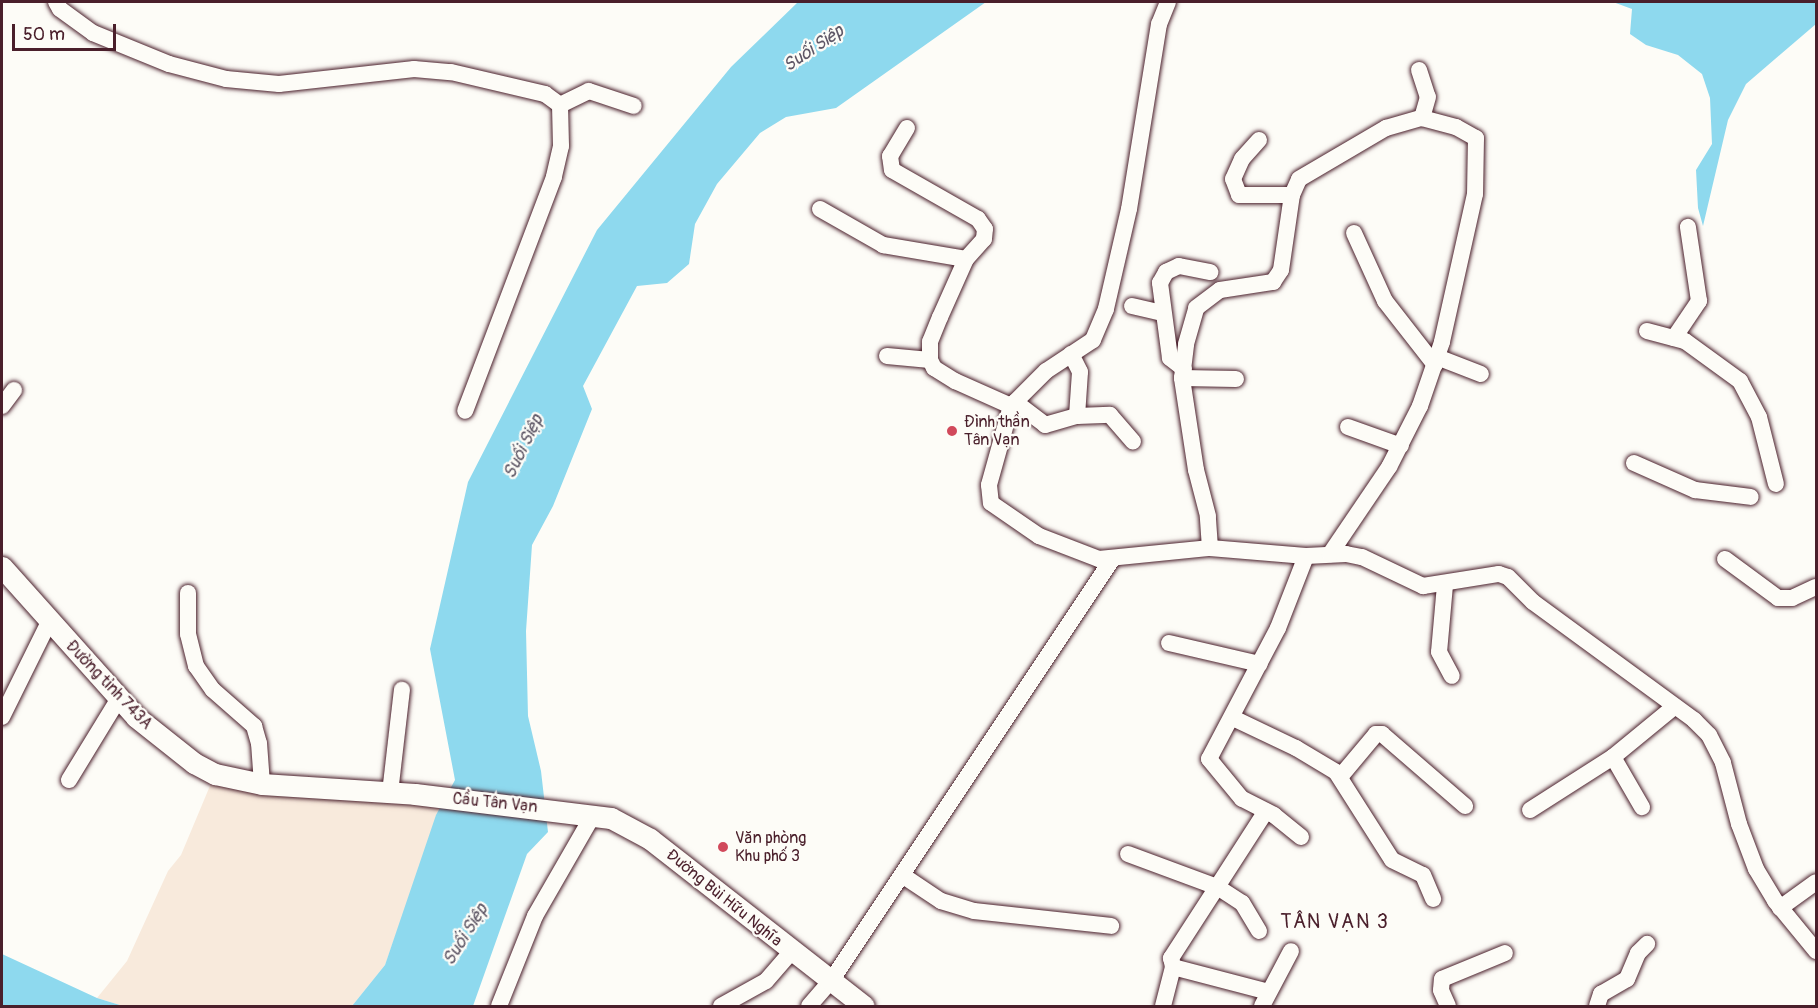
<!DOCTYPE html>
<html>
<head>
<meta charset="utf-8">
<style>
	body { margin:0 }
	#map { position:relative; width:1818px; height:1008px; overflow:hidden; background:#fdfcf7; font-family:Pangolin,sans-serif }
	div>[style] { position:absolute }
	.built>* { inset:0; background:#f8eadc }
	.water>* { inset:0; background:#8ed9ee }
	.roads { filter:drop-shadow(0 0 2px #4a1f2b) drop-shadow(0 0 2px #4a1f2b) }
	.minor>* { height:16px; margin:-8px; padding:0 8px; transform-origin:8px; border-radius:8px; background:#fdfcf7 }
	.major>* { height:21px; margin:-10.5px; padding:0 10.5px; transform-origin:10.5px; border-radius:10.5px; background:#fdfcf7 }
	.dots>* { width:16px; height:16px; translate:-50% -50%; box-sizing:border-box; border:3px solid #fdfcf7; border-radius:50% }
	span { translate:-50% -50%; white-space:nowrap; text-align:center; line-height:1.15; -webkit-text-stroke:4.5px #fdfcf7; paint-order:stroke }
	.poi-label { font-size:16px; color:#4a1f2b }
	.left { translate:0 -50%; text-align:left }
	.street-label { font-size:16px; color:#4a1f2b }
	.water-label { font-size:18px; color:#5e5766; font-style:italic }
	.quarter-label { font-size:20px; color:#4a1f2b; letter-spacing:1.5px }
	.frame { position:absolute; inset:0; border:3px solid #4a1f2b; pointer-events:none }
	.scale { position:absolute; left:12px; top:24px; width:104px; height:27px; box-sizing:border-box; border:3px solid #4a1f2b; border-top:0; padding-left:8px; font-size:18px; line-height:21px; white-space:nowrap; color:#4a1f2b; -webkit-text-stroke:4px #fdfcf7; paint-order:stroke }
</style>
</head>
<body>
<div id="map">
	<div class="built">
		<div style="clip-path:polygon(212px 781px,260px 792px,442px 805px,385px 965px,352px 1006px,123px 1006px,97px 998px,127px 961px,168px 871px,181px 855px)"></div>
	</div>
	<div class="water">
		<div style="clip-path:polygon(798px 2px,986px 2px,836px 108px,786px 117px,760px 133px,717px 184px,695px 224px,689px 264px,667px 283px,637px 286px,583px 386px,592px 409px,553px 506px,532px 545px,526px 631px,528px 716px,541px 771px,548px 832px,527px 854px,473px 1006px,352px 1006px,385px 965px,436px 815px,455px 780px,430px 649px,468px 482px,597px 230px,731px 67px)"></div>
		<div style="clip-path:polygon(1613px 2px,1816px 2px,1816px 24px,1746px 84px,1728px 120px,1703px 226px,1698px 208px,1696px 170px,1712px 144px,1710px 98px,1702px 74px,1678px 55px,1646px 45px,1630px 34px,1632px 9px)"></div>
		<div style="clip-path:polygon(2px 954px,97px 998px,123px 1006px,2px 1006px)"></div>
	</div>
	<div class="roads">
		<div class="minor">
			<div style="left:56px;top:2px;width:8px;rotate:60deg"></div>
			<div style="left:60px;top:9px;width:41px;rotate:36deg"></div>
			<div style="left:93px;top:33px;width:82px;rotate:22.2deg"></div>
			<div style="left:169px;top:64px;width:59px;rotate:14.7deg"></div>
			<div style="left:226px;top:79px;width:53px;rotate:5.4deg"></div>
			<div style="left:279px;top:84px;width:136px;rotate:-6.3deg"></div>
			<div style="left:414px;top:69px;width:37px;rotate:5deg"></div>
			<div style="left:451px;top:72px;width:97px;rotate:13.2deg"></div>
			<div style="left:545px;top:94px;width:19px;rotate:36deg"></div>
			<div style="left:560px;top:105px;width:41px;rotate:88.6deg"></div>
			<div style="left:561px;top:146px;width:32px;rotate:103deg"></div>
			<div style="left:554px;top:177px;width:250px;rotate:110.8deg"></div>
			<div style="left:1168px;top:2px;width:24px;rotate:112deg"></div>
			<div style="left:1159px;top:24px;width:187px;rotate:99.2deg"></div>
			<div style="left:1129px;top:209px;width:103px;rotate:103deg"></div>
			<div style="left:1106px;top:309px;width:34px;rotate:113deg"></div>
			<div style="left:1093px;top:340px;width:56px;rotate:146.6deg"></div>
			<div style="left:1046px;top:371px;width:49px;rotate:135deg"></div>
			<div style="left:1011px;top:406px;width:82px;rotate:105.6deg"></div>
			<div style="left:989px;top:485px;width:18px;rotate:84deg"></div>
			<div style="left:991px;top:503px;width:58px;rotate:34.5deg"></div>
			<div style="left:1039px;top:536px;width:64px;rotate:21deg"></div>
			<div style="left:1099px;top:559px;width:112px;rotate:-5.7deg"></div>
			<div style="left:1210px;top:548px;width:96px;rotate:4.8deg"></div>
			<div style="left:1306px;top:556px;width:40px;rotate:-2.9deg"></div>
			<div style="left:1346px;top:554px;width:16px;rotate:11deg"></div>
			<div style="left:1362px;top:557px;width:68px;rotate:25.4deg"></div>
			<div style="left:1423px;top:586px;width:77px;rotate:-9deg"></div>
			<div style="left:1499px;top:574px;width:9px;rotate:18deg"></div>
			<div style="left:1508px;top:577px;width:35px;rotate:45deg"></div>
			<div style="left:1533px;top:602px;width:200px;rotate:36.2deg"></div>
			<div style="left:1694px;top:720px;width:21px;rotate:45deg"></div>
			<div style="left:1709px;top:735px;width:31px;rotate:63deg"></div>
			<div style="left:1723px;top:763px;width:63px;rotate:75.3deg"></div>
			<div style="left:1739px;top:824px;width:48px;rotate:69.3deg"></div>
			<div style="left:1756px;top:869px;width:37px;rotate:59deg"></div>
			<div style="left:1775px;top:901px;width:65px;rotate:50.6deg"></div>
			<div style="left:1419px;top:70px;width:28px;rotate:72deg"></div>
			<div style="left:1428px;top:97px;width:22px;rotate:106deg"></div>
			<div style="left:560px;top:105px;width:32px;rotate:-26deg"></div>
			<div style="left:589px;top:91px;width:47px;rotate:18.4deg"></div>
			<div style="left:907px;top:128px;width:33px;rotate:121deg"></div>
			<div style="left:890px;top:156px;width:14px;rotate:82deg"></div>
			<div style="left:892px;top:170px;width:99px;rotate:29.7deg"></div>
			<div style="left:978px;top:219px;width:12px;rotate:55deg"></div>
			<div style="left:985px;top:229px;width:10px;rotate:96deg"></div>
			<div style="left:984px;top:239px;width:27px;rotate:132deg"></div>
			<div style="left:966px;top:259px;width:64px;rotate:114.1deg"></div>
			<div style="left:940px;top:317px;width:27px;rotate:112deg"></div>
			<div style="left:930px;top:342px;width:18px;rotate:90deg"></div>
			<div style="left:930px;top:360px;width:9px;rotate:63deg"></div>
			<div style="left:934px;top:368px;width:25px;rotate:32deg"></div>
			<div style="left:955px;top:381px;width:61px;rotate:24.1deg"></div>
			<div style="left:1259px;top:140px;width:25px;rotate:132deg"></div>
			<div style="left:1242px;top:159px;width:22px;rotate:114deg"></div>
			<div style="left:1233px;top:179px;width:17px;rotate:69deg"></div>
			<div style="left:1239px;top:195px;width:53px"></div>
			<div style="left:820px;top:209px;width:73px;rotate:29.7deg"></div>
			<div style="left:883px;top:245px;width:84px;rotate:9.6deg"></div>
			<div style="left:1354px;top:233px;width:75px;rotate:65.5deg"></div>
			<div style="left:1385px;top:301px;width:81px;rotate:52deg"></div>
			<div style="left:1132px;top:306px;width:31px;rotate:13deg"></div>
			<div style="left:1647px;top:331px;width:39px;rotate:15deg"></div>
			<div style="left:1685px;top:341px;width:68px;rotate:36deg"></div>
			<div style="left:1740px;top:381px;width:41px;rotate:62.2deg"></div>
			<div style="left:1759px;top:417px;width:69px;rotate:75.8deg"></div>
			<div style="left:1674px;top:338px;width:45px;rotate:-56deg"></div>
			<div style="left:1699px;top:301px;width:75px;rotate:-98.5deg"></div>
			<div style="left:1071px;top:354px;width:20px;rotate:63deg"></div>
			<div style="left:1080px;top:372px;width:44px;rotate:93.9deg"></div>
			<div style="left:887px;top:356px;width:43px;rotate:5.3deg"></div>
			<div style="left:1437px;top:357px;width:47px;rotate:21.1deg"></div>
			<div style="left:1184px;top:369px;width:18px;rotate:-142deg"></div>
			<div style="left:1170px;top:358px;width:76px;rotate:-97.6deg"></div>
			<div style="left:1160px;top:283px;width:13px;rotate:-61deg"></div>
			<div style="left:1166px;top:272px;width:14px;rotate:-25deg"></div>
			<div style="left:1179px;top:266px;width:32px;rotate:11deg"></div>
			<div style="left:1182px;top:378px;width:54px;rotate:1.1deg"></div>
			<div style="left:1015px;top:402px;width:38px;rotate:37deg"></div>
			<div style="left:1045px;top:425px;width:33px;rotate:-16deg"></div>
			<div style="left:1077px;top:416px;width:33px;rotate:-2deg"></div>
			<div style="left:1110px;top:415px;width:35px;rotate:49deg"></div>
			<div style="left:2px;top:406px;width:20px;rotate:-53deg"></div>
			<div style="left:1348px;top:427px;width:56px;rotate:19.7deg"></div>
			<div style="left:1634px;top:463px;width:67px;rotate:23.9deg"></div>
			<div style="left:1695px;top:490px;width:56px;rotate:7.1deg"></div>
			<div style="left:1210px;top:548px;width:32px;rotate:-94deg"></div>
			<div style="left:1208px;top:516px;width:48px;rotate:-104.6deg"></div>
			<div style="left:1196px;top:470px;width:93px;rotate:-98.7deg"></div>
			<div style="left:1182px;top:378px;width:34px;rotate:-83deg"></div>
			<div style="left:1186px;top:344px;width:37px;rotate:-74deg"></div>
			<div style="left:1196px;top:308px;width:30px;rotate:-37deg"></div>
			<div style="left:1220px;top:290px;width:54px;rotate:-8.6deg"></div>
			<div style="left:1273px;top:282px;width:14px;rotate:-56deg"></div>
			<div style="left:1281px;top:270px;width:76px;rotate:-81.7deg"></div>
			<div style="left:1292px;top:195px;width:17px;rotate:-66deg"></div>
			<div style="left:1299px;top:179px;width:101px;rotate:-30.4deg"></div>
			<div style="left:1386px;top:128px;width:37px;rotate:-16deg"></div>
			<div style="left:1422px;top:118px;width:35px;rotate:15deg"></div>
			<div style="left:1456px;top:127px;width:23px;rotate:29deg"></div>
			<div style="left:1476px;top:138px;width:56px;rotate:91deg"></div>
			<div style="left:1475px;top:194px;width:152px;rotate:102.6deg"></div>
			<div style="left:1442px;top:342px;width:68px;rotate:109deg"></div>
			<div style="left:1420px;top:406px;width:68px;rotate:116.9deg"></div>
			<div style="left:1389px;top:467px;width:105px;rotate:124.1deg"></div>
			<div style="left:1725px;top:559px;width:66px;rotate:36.3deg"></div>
			<div style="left:1778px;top:598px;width:14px"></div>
			<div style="left:1792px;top:598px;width:26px;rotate:-25deg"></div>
			<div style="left:1445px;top:585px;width:67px;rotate:95.1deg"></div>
			<div style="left:1439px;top:652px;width:27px;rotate:62deg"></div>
			<div style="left:188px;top:593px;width:41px;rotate:90deg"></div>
			<div style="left:188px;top:634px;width:33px;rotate:76deg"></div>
			<div style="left:196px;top:666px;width:29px;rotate:55deg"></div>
			<div style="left:213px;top:690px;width:55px;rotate:41.3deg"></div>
			<div style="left:254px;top:726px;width:18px;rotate:74deg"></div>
			<div style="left:259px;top:743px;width:41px;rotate:85.8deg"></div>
			<div style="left:1169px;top:643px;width:93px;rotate:13deg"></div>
			<div style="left:2px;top:717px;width:106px;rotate:-63.7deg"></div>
			<div style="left:1233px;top:718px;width:70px;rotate:25.5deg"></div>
			<div style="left:1296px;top:748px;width:47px;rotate:31deg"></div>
			<div style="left:1336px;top:772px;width:104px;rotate:57.5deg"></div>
			<div style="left:1392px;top:860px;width:34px;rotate:26deg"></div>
			<div style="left:1423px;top:875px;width:26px;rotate:67deg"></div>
			<div style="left:1613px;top:757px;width:58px;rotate:59.9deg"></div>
			<div style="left:1340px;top:777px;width:56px;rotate:-50.1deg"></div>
			<div style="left:1376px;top:734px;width:6px"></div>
			<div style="left:1382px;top:734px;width:110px;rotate:40.9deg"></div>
			<div style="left:69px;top:780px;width:96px;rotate:-58.6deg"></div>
			<div style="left:390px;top:793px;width:104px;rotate:-83.4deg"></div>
			<div style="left:1530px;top:810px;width:98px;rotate:-32.6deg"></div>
			<div style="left:1613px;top:757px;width:80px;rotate:-39.4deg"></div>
			<div style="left:1301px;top:837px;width:35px;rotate:-141deg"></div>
			<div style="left:1274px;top:815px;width:36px;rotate:-153deg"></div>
			<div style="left:1242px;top:799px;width:52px;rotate:-129.5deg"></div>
			<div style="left:1209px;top:759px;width:148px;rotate:-62.2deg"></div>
			<div style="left:1278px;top:628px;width:77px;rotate:-68.7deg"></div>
			<div style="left:1128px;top:854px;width:95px;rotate:20.3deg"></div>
			<div style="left:1217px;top:887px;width:85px;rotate:122.9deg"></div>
			<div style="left:1171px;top:958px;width:9px;rotate:77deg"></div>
			<div style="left:1173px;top:967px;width:99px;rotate:14.6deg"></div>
			<div style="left:902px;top:875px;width:47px;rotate:33.7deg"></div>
			<div style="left:941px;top:901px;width:34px;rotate:17deg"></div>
			<div style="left:974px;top:911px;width:138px;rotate:6.2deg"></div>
			<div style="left:1780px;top:908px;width:44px;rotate:-35.8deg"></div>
			<div style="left:1259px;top:931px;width:33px;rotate:-121deg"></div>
			<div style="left:1242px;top:903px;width:30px;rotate:-147deg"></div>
			<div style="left:1217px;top:887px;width:90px;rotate:-57.2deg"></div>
			<div style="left:499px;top:1006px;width:97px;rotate:-68.2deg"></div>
			<div style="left:535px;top:916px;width:116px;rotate:-60.1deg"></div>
			<div style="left:721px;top:1006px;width:51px;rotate:-29.1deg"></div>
			<div style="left:766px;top:981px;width:38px;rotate:-49deg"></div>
			<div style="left:809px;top:1006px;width:33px;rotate:-49deg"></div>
			<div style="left:831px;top:981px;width:505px;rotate:-56.31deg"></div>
			<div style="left:1163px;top:1006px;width:40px;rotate:-75.6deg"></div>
			<div style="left:1262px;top:1006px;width:62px;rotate:-62.2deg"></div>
			<div style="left:1448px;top:1006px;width:17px;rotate:-114deg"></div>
			<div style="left:1441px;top:990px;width:11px;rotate:-85deg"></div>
			<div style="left:1442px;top:979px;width:68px;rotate:-22.4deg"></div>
			<div style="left:1597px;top:1006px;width:13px;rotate:-72deg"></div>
			<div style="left:1601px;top:994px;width:30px;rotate:-30deg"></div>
			<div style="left:1627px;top:979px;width:28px;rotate:-67deg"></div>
			<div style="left:1638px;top:953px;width:13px;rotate:-45deg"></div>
		</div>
		<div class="major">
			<div style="left:2px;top:567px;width:201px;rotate:48.2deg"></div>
			<div style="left:136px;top:717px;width:74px;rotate:38.4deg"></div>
			<div style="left:194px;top:763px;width:24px;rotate:28deg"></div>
			<div style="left:215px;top:774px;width:48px;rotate:12deg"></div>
			<div style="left:262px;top:784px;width:153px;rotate:3.7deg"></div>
			<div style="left:415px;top:794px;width:197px;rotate:7deg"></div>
			<div style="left:611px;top:818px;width:44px;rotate:28.3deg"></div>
			<div style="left:650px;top:839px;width:271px;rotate:38deg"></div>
		</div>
	</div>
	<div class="dots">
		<div style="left:952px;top:431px;background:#d1495b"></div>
		<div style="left:723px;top:847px;background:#d1495b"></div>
	</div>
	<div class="poi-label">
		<span class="left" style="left:964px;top:431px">Đình thần<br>Tân Vạn</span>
		<span class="left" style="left:735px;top:847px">Văn phòng<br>Khu phố 3</span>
	</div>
	<div class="street-label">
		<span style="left:109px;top:685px;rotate:46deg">Đường tỉnh 743A</span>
		<span style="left:495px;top:803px;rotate:6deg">Cầu Tân Vạn</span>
		<span style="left:724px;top:898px;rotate:39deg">Đường Bùi Hữu Nghĩa</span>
	</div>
	<div class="water-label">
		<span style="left:814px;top:49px;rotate:-34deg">Suối Siệp</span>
		<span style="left:524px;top:447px;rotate:-64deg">Suối Siệp</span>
		<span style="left:466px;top:935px;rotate:-58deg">Suối Siệp</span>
	</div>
	<div class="quarter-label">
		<span style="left:1335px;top:921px">TÂN VẠN 3</span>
	</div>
	<div class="frame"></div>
	<div class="scale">50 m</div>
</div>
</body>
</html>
